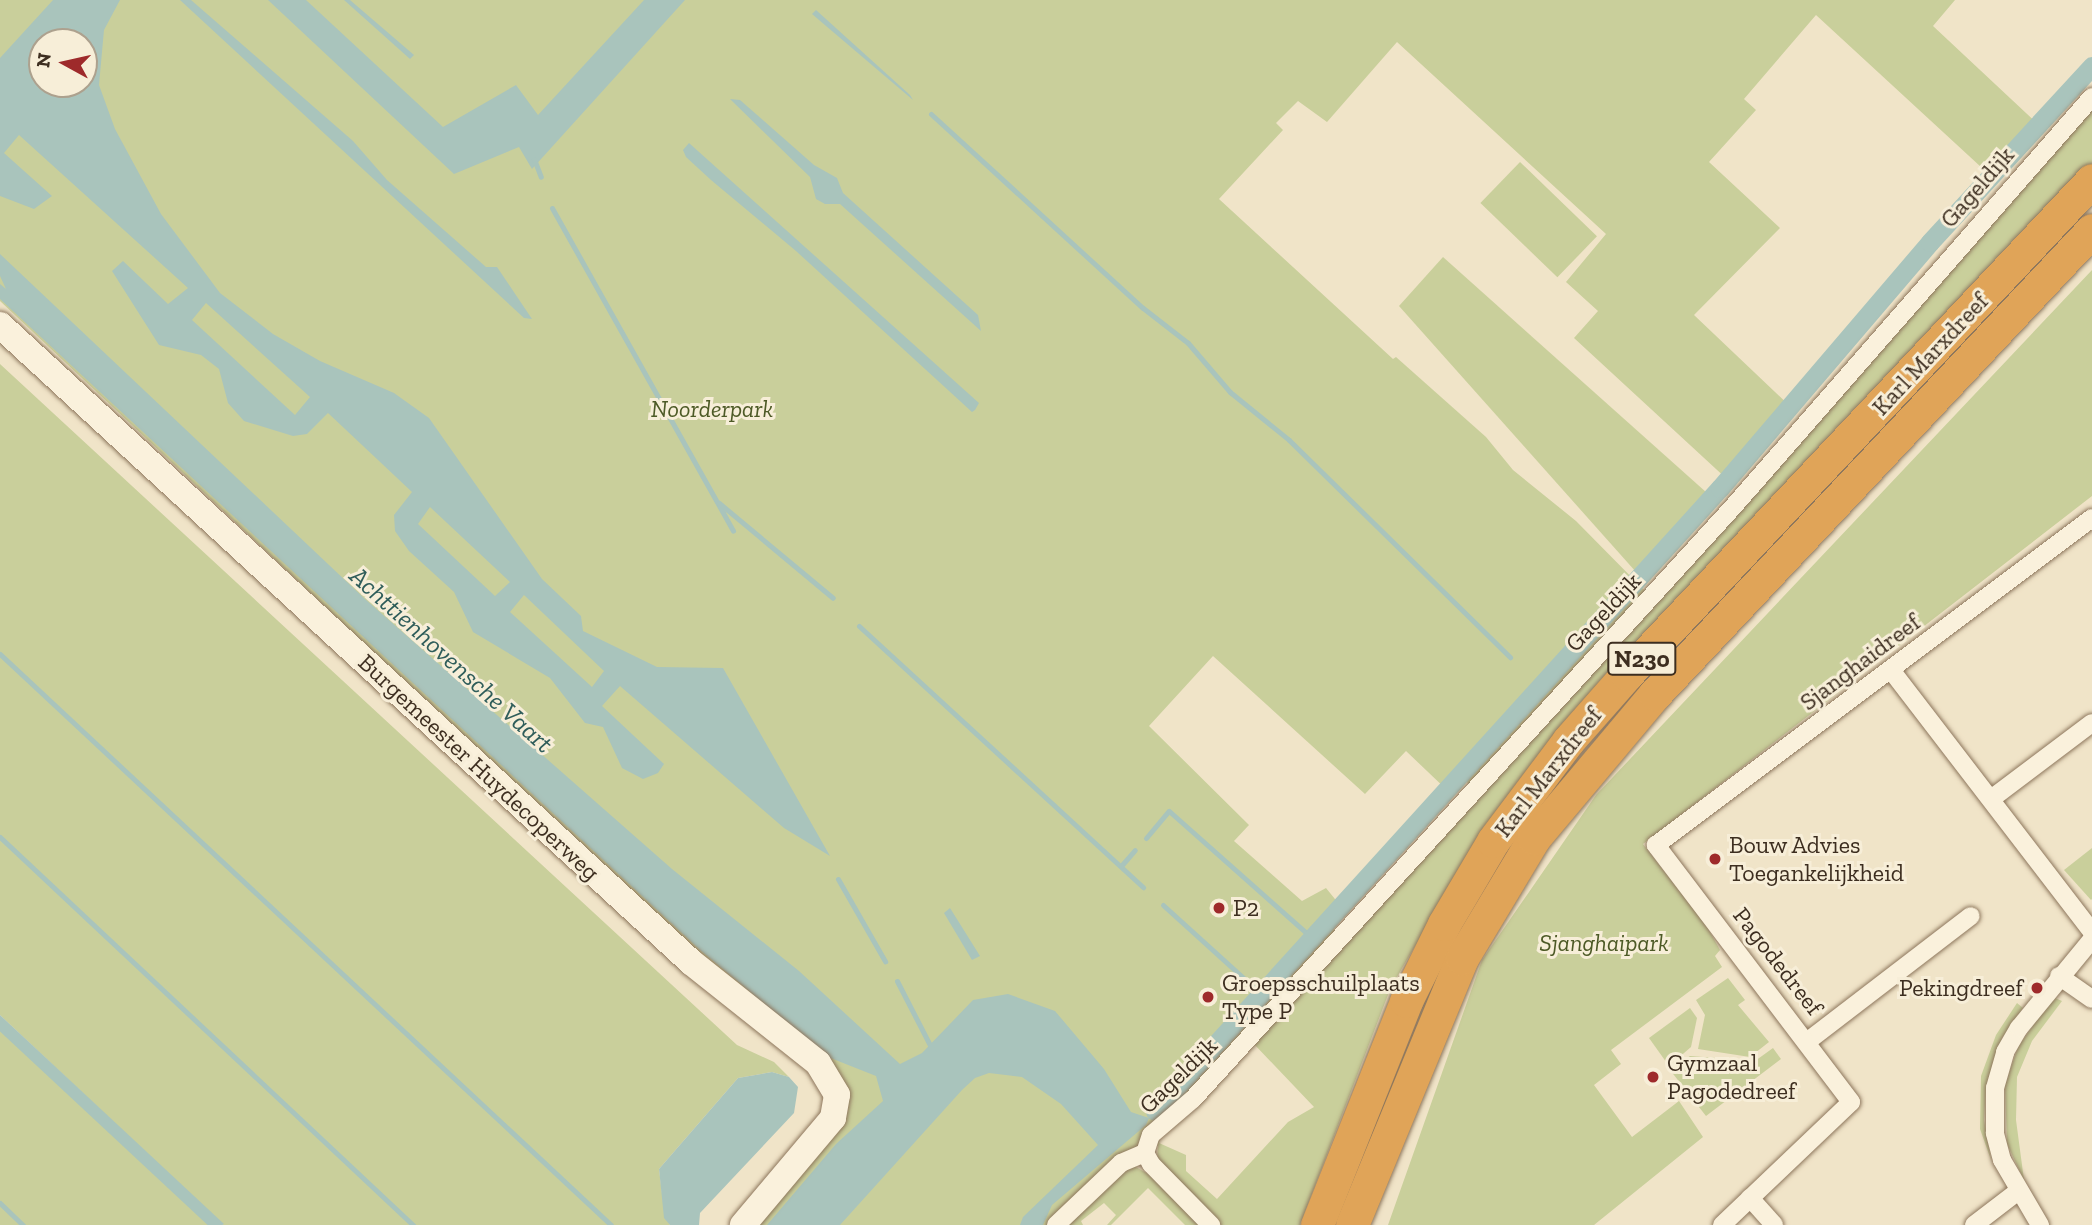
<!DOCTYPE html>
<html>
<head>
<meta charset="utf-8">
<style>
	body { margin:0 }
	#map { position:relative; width:2092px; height:1225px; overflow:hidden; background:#f0e4c8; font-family:"Zilla Slab",serif }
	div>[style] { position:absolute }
	.green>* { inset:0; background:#c9cf9b; transform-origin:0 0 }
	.water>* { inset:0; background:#a9c4bc; transform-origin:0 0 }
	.stream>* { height:5px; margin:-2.5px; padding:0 2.5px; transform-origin:2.5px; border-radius:2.5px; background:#a9c4bc }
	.canal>* { height:19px; margin:-9.5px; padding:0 9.5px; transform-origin:9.5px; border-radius:9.5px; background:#a9c4bc }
	.roads { filter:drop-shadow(0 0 2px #8d765c) drop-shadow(0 0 2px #8d765c) }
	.street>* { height:18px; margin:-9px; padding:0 9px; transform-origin:9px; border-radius:9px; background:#faf1dc }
	.secondary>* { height:26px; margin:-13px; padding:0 13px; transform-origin:13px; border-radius:13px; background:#faf1dc }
	.highway>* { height:33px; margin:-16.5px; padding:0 16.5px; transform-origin:16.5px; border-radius:16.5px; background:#e0a458 }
	.dots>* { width:19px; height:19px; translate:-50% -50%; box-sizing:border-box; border:4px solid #f7eed8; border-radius:50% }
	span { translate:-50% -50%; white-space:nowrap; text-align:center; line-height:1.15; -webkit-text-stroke:6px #f7eed8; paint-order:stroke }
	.shield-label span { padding:2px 5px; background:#f7eed8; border:2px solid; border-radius:5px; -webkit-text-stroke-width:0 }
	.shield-label { font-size:23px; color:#3d2e20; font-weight:700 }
	.street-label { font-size:24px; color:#3d2e20 }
	.park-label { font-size:24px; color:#4d5a26; font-style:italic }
	.poi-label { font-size:24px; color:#3d2e20 }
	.left { translate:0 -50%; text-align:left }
	.right { translate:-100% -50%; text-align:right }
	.water-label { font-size:26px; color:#2f5d5a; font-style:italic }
	.north { position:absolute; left:28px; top:28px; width:70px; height:70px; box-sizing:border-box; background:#f7eed8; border:2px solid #ada18e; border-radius:50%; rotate:278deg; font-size:19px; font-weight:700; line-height:28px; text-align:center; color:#3d2e20 }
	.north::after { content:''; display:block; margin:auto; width:24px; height:32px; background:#9e2a2b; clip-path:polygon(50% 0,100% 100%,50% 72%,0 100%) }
</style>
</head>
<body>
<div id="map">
	<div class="green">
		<div style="clip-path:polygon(evenodd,0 0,1955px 0,1933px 26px,2040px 126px,1994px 179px,1816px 15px,1744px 99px,1756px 110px,1709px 162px,1780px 228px,1694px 315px,1795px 411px,1729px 481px,1574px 338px,1598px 311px,1566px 282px,1606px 234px,1397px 42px,1327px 122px,1298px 101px,1276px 123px,1283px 130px,1219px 199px,1393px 359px,1396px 357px,1486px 437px,1513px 470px,1576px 521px,1650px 596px,1474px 788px,1462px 778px,1449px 792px,1406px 751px,1365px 794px,1213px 656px,1149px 726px,1249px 825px,1234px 841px,1302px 901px,1326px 888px,1343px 909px,1329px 925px,1339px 934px,1162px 1126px,1159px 1143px,1186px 1155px,1186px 1171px,1217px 1199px,1288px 1122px,1314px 1107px,1253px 1043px,2092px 107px,2092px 165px,1451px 885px,1391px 987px,1300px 1225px,1221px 1225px,1157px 1159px,1158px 1145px,1136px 1167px,1155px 1178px,1201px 1225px,1185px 1225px,1148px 1188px,1111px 1225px,1107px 1225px,1116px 1215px,1104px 1203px,1081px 1221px,1083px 1225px,755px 1225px,846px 1106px,697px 956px,0 301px,0 0,42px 42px,84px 42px,84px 84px,42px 84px,42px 42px)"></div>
		<div style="left:1520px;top:162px;width:107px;height:57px;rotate:44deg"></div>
		<div style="clip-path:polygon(1443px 257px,1716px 501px,1647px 578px,1636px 572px,1399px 306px)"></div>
		<div style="clip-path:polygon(2092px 270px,2092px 496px,1643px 844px,1706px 925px,1720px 950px,1715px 956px,1722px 967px,1611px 1050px,1621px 1064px,1594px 1085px,1632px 1137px,1679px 1101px,1703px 1137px,1594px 1225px,1388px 1225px,1482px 960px,1596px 795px)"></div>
		<div style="clip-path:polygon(0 364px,737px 1045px,774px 1062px,789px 1077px,772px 1072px,738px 1078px,659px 1169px,664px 1210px,670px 1225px,223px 1225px,0 1015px)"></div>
		<div style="clip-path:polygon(2092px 848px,2092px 899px,2091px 900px,2064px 870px)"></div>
		<div style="clip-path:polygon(1728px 978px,1745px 1000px,1738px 1005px,1769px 1042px,1750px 1057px,1698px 1049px,1705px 1015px,1696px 1000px)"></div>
		<div style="clip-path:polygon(2053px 997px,2062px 1001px,2032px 1041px,2017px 1077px,2016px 1120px,2024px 1180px,2007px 1144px,2005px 1085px,2018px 1047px)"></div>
		<div style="clip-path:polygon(2017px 1003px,2023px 1008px,2002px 1038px,1986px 1087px,1984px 1120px,1991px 1160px,1980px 1129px,1981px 1076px,1996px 1035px)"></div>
		<div style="clip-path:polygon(1690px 1008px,1697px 1018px,1691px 1047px,1669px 1066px,1649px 1038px)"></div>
		<div style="clip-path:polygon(0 1027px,211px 1225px,0 1225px)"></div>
		<div style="clip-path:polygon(1773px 1048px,1781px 1059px,1706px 1116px,1670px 1070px,1690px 1056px,1755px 1061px)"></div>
	</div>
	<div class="water">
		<div style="clip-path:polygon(evenodd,53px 0,120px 0,104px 30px,99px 85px,115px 129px,161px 214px,220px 293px,273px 334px,320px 361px,394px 393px,429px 418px,542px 579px,581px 616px,583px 631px,657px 667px,723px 668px,830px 856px,784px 828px,620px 686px,602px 706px,664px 764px,658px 773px,643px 779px,622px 768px,603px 727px,585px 723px,550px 678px,473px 632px,454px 592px,409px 551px,395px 531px,394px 515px,412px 492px,328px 413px,307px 434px,293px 436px,244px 421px,228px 403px,219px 369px,201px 355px,159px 345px,112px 271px,123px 261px,168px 304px,188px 288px,19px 135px,4px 153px,52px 196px,34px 209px,0 196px,0 58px,53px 0,42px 42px,84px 42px,84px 84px,42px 84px,42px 42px,53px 0,206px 303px,310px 397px,295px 415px,192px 320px,206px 303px,53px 0,430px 507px,510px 582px,495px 596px,418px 524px,430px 507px,53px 0,524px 595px,604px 671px,592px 687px,510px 612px,524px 595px)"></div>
		<div style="clip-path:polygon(180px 0,191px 0,353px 141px,387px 180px,486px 267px,497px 267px,532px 319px,524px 318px)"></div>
		<div style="clip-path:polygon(268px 0,306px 0,443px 127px,516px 85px,538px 115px,644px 0,685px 0,532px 169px,519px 147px,454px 174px)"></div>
		<div style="clip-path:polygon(344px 0,350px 0,414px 55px,410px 59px)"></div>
		<div style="clip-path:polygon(816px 10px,910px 95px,913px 100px,812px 14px)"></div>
		<div style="clip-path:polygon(730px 99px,740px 100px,814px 165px,837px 178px,843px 193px,978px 315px,981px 331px,840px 204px,825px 204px,816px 199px,810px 177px)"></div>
		<div style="clip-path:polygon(689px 143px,979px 403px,975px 410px,972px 412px,796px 251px,711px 180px,686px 157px,683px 150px)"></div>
		<div style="clip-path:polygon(0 254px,365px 599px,672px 869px,799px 971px,900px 1064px,922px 1053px,973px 1000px,1008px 994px,1055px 1011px,1104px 1069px,1131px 1112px,1149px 1118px,1146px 1125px,1052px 1205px,1043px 1225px,1020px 1225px,1023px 1217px,1098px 1145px,1061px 1104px,1022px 1077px,989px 1073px,975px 1078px,962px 1090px,840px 1225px,767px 1225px,836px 1144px,883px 1101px,876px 1076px,828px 1057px,700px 950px,0 299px,0 284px,6px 289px,0 276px)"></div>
		<div style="clip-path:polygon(950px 908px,980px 956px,972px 960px,944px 913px)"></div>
		<div style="left:0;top:1015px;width:306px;height:12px;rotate:43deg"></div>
		<div style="clip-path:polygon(772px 1072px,789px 1077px,798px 1087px,794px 1113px,700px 1213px,699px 1225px,670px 1225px,664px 1218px,659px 1169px,738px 1078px)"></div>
	</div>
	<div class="stream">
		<div style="left:931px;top:114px;width:287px;rotate:42.5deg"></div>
		<div style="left:1143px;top:308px;width:57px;rotate:37.9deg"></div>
		<div style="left:1188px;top:343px;width:65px;rotate:49.4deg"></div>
		<div style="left:1230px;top:392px;width:76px;rotate:39.1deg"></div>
		<div style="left:1289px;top:440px;width:310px;rotate:44.5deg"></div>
		<div style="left:534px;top:159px;width:19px;rotate:69deg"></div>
		<div style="left:552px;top:208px;width:370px;rotate:60.7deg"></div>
		<div style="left:719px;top:503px;width:148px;rotate:39.8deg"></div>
		<div style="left:859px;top:626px;width:386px;rotate:42.6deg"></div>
		<div style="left:0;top:654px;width:836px;rotate:43.06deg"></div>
		<div style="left:0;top:837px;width:567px;rotate:43.21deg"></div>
		<div style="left:1146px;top:838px;width:35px;rotate:-50deg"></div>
		<div style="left:1169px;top:811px;width:190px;rotate:41.6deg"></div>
		<div style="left:1121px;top:866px;width:21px;rotate:-49deg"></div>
		<div style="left:838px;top:879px;width:95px;rotate:60.2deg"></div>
		<div style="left:1163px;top:905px;width:131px;rotate:42.2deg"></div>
		<div style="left:897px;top:981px;width:79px;rotate:62.8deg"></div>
		<div style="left:0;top:1203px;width:32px;rotate:44deg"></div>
	</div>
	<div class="canal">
		<div style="left:1155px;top:1111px;width:841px;rotate:-47.8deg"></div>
		<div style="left:1720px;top:488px;width:323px;rotate:-49.5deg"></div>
		<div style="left:1930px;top:242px;width:239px;rotate:-47.4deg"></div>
	</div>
	<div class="roads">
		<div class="street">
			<div style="left:1891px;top:670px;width:330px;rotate:52.5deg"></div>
			<div style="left:1991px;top:799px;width:126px;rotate:-37deg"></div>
			<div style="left:2059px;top:976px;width:40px;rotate:34.9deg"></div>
			<div style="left:1808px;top:1041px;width:205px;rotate:-37.5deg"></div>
			<div style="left:1145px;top:1153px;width:13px;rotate:61deg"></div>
			<div style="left:1151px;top:1164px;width:86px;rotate:45.5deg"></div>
			<div style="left:1750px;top:1198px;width:36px;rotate:48deg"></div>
			<div style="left:1056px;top:1225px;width:90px;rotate:-43.6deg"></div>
			<div style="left:1121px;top:1163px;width:26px;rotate:-23deg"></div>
			<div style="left:1145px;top:1153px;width:19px;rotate:-72deg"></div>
			<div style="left:1151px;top:1135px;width:55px;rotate:-40.6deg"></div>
			<div style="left:1193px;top:1099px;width:801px;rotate:-47.63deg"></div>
			<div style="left:1733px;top:507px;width:545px;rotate:-48.79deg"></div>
			<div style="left:1722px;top:1225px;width:178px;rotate:-43.6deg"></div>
			<div style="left:1851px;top:1102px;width:323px;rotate:-127.2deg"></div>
			<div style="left:1656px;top:845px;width:545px;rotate:-36.87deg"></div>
			<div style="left:1974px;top:1225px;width:54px;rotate:-37.5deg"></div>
			<div style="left:2040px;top:1225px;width:75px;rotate:-120.3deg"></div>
			<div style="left:2002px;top:1160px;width:28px;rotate:-105deg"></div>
			<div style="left:1995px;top:1133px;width:45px;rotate:-90deg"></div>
			<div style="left:1995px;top:1088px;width:37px;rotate:-74deg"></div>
			<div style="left:2005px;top:1052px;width:28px;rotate:-60deg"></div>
			<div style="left:2019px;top:1028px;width:115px;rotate:-50.6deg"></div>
		</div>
		<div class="secondary">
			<div style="left:0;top:325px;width:940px;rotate:42.67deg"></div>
			<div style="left:691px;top:962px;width:162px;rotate:38.5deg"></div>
			<div style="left:818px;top:1063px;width:37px;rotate:59deg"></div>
			<div style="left:837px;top:1095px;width:23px;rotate:100deg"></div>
			<div style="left:833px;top:1118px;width:140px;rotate:130.1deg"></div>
		</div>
		<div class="highway">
			<div style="left:1317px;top:1225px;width:241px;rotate:-68.3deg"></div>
			<div style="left:1406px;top:1001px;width:86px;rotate:-63.7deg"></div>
			<div style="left:1444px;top:924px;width:96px;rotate:-59.4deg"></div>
			<div style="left:1493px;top:841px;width:125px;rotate:-53.1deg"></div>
			<div style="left:1568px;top:741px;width:89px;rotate:-48.6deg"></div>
			<div style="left:1627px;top:674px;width:678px;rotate:-46.73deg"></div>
			<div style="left:1352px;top:1225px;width:289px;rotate:-67.6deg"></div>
			<div style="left:1462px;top:958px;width:140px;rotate:-59deg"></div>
			<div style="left:1534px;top:838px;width:188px;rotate:-50deg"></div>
			<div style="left:1655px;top:694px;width:637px;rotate:-46.72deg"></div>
		</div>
	</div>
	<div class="dots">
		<div style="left:1715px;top:859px;background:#9e2a2b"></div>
		<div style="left:1219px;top:908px;background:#9e2a2b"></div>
		<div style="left:2037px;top:988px;background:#9e2a2b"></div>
		<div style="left:1208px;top:997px;background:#9e2a2b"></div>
		<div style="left:1653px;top:1077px;background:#9e2a2b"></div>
	</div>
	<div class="shield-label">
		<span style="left:1642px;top:659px">N230</span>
	</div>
	<div class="street-label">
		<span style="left:1977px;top:187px;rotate:-49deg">Gageldijk</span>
		<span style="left:1930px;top:354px;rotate:-47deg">Karl Marxdreef</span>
		<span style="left:1603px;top:612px;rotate:-47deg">Gageldijk</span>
		<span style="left:1860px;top:662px;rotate:-37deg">Sjanghaidreef</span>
		<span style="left:479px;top:767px;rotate:43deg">Burgemeester Huydecoperweg</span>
		<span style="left:1548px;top:772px;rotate:-52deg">Karl Marxdreef</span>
		<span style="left:1778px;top:961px;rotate:52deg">Pagodedreef</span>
		<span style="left:1178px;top:1075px;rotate:-44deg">Gageldijk</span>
	</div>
	<div class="park-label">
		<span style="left:712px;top:409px">Noorderpark</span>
		<span style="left:1604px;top:943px">Sjanghaipark</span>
	</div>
	<div class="poi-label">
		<span class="left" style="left:1729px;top:859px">Bouw Advies<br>Toegankelijkheid</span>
		<span class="left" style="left:1233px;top:908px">P2</span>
		<span class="left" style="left:1222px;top:997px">Groepsschuilplaats<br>Type P</span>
		<span class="right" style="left:2023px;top:988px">Pekingdreef</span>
		<span class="left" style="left:1667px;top:1077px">Gymzaal<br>Pagodedreef</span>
	</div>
	<div class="water-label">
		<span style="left:451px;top:660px;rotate:42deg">Achttienhovensche Vaart</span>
	</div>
	<div class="north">N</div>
</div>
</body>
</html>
